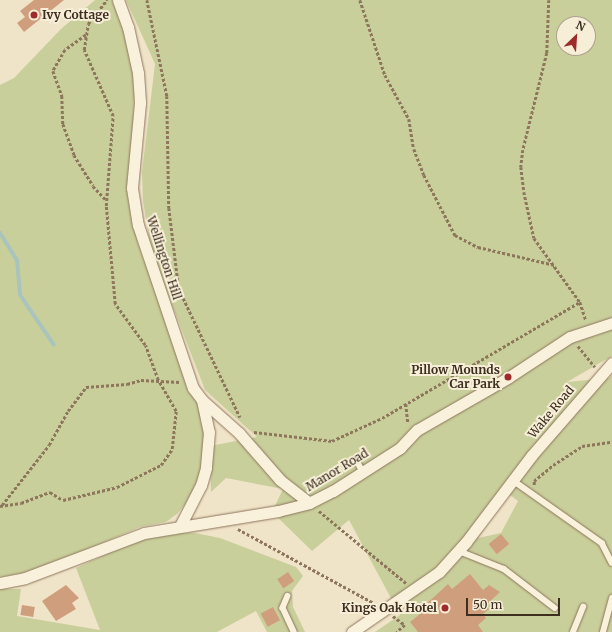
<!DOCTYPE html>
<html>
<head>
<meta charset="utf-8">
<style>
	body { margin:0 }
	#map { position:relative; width:612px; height:632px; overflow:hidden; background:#f0e4c8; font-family:Merriweather,serif }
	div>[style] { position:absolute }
	.green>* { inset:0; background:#c9cf9b }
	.stream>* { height:4px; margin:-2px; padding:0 2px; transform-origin:2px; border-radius:2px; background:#a9c4bc }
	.building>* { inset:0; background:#cf9f7d; transform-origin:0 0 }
	.path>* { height:2.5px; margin-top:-1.25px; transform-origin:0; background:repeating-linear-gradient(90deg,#8d765c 0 3px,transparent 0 5px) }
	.roads { filter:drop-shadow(0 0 1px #8d765c) drop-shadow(0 0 1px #8d765c) }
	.lane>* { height:5.5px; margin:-2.75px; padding:0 2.75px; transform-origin:2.75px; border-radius:2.75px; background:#faf1dc }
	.street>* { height:11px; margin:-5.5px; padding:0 5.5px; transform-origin:5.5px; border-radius:5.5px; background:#faf1dc }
	.dots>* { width:11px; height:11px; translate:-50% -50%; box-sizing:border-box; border:2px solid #f7eed8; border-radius:50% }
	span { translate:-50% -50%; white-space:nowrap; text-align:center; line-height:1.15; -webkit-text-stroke:4px #f7eed8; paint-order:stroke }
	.poi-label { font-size:12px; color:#3d2e20; font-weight:700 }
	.left { translate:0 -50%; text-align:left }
	.right { translate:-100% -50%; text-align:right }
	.street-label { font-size:12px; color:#3d2e20 }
	.north { position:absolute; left:556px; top:16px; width:40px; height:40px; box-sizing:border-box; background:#f7eed8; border:1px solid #ada18e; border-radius:50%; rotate:25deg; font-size:11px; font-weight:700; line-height:16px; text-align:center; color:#3d2e20 }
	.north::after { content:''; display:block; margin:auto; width:14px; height:18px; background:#9e2a2b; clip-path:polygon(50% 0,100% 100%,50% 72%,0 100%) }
	.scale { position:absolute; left:466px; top:598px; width:94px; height:18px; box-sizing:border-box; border:2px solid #3d2e20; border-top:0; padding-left:5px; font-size:12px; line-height:14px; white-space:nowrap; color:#3d2e20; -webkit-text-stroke:3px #f7eed8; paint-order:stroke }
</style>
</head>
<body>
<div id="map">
	<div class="green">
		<div style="clip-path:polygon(95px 0,112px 0,127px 40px,135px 76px,130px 202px,138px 244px,202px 416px,208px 444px,203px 470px,188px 501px,177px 514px,166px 522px,140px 527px,36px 571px,0 577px,0 85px,14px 78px,61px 29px)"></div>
		<div style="clip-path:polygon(evenodd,126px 0,612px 0,612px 356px,567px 382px,609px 378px,612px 375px,612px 632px,375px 632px,400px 615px,349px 520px,312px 551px,272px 512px,283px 489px,226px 478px,211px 492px,210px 446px,257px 437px,205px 390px,151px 250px,143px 201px,142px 172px,155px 64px,126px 0,564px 24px,588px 24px,588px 48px,564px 48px,564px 24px,126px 0,506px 492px,518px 501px,501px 533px,478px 538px,506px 492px)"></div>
		<div style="clip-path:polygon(165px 533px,195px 533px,220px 538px,296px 567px,303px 576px,292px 591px,293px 607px,305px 632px,267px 632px,256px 611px,217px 632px,0 632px,0 589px,21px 589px,17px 616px,100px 630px,76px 568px,136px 541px)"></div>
	</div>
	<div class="stream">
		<div style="left:0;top:233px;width:32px;rotate:58deg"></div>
		<div style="left:17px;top:260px;width:35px;rotate:85deg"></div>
		<div style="left:20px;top:295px;width:60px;rotate:55.8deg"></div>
	</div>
	<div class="building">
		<div style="clip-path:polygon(34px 0,64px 0,24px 32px,17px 23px,25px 17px,20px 11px)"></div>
		<div style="left:501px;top:534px;width:13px;height:16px;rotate:51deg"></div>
		<div style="left:288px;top:572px;width:11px;height:13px;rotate:56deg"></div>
		<div style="clip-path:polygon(470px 574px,483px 590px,489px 585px,500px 592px,486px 605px,489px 609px,483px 614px,486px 618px,478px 625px,483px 632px,418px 632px,410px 622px,425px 610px,423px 607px,448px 584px,452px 589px)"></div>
		<div style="clip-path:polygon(66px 585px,79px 598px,72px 603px,76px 609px,56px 621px,42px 601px)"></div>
		<div style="left:22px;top:605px;width:13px;height:10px;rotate:9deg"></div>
		<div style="left:273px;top:607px;width:15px;height:14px;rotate:62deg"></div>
	</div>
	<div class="path">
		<div style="left:147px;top:0;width:98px;rotate:78.2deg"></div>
		<div style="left:167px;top:96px;width:112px;rotate:89deg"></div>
		<div style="left:169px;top:208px;width:82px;rotate:83deg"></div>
		<div style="left:179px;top:289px;width:142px;rotate:64.5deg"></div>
		<div style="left:360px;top:0;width:79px;rotate:71.6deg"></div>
		<div style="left:385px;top:75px;width:50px;rotate:61.4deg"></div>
		<div style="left:409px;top:119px;width:30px;rotate:81deg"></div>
		<div style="left:414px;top:149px;width:28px;rotate:69deg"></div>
		<div style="left:424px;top:175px;width:68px;rotate:62.7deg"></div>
		<div style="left:455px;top:235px;width:26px;rotate:28deg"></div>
		<div style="left:478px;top:247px;width:79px;rotate:13.2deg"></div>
		<div style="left:549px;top:0;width:53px;rotate:92.2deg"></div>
		<div style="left:547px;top:53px;width:100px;rotate:103.9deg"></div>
		<div style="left:523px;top:150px;width:17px;rotate:97deg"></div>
		<div style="left:521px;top:167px;width:25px;rotate:83deg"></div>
		<div style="left:524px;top:192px;width:47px;rotate:77.7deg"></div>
		<div style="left:534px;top:238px;width:79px;rotate:54.3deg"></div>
		<div style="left:580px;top:302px;width:19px;rotate:72deg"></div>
		<div style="left:86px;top:35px;width:26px;rotate:144deg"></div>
		<div style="left:65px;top:50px;width:24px;rotate:120deg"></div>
		<div style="left:53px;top:71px;width:27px;rotate:70deg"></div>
		<div style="left:62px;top:96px;width:28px;rotate:88deg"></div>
		<div style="left:63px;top:124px;width:33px;rotate:70deg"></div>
		<div style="left:74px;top:155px;width:36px;rotate:58deg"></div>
		<div style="left:93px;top:186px;width:19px;rotate:47deg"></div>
		<div style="left:578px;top:346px;width:27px;rotate:51deg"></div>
		<div style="left:406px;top:404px;width:19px;rotate:84deg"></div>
		<div style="left:254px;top:432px;width:79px;rotate:6.6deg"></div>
		<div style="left:332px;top:441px;width:55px;rotate:-24.7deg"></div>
		<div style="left:382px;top:418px;width:229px;rotate:-30.4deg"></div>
		<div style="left:534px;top:485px;width:4px;rotate:-90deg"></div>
		<div style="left:534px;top:481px;width:25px;rotate:-40deg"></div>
		<div style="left:553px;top:465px;width:35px;rotate:-33deg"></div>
		<div style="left:582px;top:446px;width:30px;rotate:-8deg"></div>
		<div style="left:2px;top:505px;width:76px;rotate:-51.9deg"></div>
		<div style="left:49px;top:445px;width:39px;rotate:-61deg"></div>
		<div style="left:68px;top:411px;width:30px;rotate:-53deg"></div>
		<div style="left:86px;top:387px;width:41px;rotate:-4.2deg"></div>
		<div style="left:127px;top:384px;width:15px;rotate:-16deg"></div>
		<div style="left:141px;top:380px;width:39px;rotate:3deg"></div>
		<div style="left:0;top:506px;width:21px;rotate:-8deg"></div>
		<div style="left:21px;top:503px;width:31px;rotate:-21deg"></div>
		<div style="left:50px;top:492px;width:15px;rotate:32deg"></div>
		<div style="left:63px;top:500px;width:56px;rotate:-13.5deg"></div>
		<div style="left:117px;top:487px;width:49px;rotate:-26.6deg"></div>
		<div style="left:161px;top:465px;width:19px;rotate:-55deg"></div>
		<div style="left:172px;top:449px;width:38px;rotate:-84deg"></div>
		<div style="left:176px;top:411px;width:36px;rotate:-120deg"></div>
		<div style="left:158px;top:380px;width:37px;rotate:-110deg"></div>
		<div style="left:145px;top:345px;width:51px;rotate:-126.2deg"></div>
		<div style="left:115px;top:304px;width:98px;rotate:-95.2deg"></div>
		<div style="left:106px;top:206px;width:90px;rotate:-85.6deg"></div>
		<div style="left:113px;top:116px;width:72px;rotate:-113.7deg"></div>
		<div style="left:84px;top:50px;width:26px;rotate:-81deg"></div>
		<div style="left:88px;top:24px;width:31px;rotate:-52deg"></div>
		<div style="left:319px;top:511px;width:113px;rotate:39.6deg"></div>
		<div style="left:238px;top:529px;width:155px;rotate:28.6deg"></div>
		<div style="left:393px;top:616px;width:15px;rotate:37deg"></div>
		<div style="left:405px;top:625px;width:11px;rotate:139deg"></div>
	</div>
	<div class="roads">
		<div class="lane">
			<div style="left:357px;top:461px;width:10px;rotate:61deg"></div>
			<div style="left:514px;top:481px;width:108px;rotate:35.2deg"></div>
			<div style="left:602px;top:543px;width:22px;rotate:63deg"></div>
			<div style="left:459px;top:551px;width:48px;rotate:21.8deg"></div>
			<div style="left:504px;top:569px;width:64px;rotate:37.4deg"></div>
			<div style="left:288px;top:596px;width:13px;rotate:113deg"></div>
			<div style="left:283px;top:608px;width:26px;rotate:65deg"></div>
			<div style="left:573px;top:632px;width:27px;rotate:-68deg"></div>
			<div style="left:603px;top:632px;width:35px;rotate:-75deg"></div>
		</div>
		<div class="street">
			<div style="left:118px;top:0;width:29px;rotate:70deg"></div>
			<div style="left:128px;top:27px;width:47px;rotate:77.7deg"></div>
			<div style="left:138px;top:73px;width:30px;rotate:86deg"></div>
			<div style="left:140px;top:103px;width:85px;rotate:95.4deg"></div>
			<div style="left:132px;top:188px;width:37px;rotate:81deg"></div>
			<div style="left:138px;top:225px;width:172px;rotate:71.4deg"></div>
			<div style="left:193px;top:388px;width:15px;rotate:53deg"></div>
			<div style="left:202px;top:400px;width:33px;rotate:78deg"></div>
			<div style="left:209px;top:432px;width:36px;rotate:95deg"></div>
			<div style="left:206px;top:468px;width:18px;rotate:106deg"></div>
			<div style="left:201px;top:485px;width:46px;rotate:117.1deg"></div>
			<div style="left:202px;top:400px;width:50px;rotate:41.7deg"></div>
			<div style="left:239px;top:433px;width:62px;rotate:48.9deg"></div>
			<div style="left:280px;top:480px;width:37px;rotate:38deg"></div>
			<div style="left:0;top:583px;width:25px;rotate:-11deg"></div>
			<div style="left:25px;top:578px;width:127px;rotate:-20.7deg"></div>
			<div style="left:144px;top:533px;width:136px;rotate:-9.3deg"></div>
			<div style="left:278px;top:511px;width:32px;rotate:-14deg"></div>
			<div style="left:309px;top:503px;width:27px;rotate:-27deg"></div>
			<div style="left:333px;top:491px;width:80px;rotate:-32.7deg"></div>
			<div style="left:400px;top:448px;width:25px;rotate:-47deg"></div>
			<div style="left:417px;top:430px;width:106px;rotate:-29.9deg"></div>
			<div style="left:509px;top:377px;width:73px;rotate:-33.3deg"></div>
			<div style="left:570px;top:337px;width:44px;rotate:-18.4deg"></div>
			<div style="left:352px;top:632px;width:106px;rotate:-34.6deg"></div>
			<div style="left:439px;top:572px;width:40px;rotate:-48deg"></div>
			<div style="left:466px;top:542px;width:109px;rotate:-52.8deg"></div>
			<div style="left:532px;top:455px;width:122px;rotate:-49deg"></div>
		</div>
	</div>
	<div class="dots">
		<div style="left:34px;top:15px;background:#9e2a2b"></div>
		<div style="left:508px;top:377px;background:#9e2a2b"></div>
		<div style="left:445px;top:608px;background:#9e2a2b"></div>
	</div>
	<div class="poi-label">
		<span class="left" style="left:42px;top:15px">Ivy Cottage</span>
		<span class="right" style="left:500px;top:377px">Pillow Mounds<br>Car Park</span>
		<span class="right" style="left:437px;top:608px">Kings Oak Hotel</span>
	</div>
	<div class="street-label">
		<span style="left:164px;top:258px;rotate:72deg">Wellington Hill</span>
		<span style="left:551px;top:412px;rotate:-50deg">Wake Road</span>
		<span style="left:337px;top:470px;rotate:-31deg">Manor Road</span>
	</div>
	<div class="north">N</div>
	<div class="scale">50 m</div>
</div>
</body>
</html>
